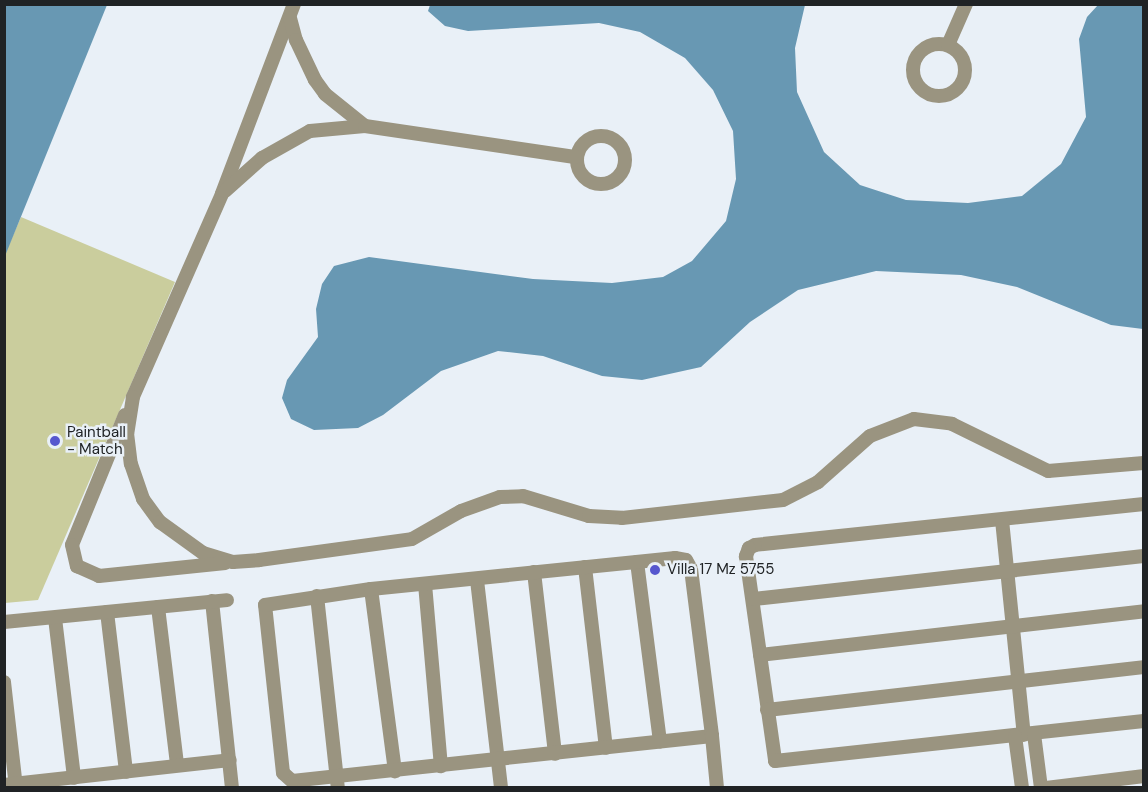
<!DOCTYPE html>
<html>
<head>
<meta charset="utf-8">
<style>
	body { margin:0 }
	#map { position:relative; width:1148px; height:792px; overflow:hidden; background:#e9f0f7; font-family:"DM Sans",sans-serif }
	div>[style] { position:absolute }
	.green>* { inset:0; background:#cacd9d }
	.water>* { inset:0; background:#6898b3 }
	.minor>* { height:14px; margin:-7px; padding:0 7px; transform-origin:7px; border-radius:7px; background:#9a9480 }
	.minor>.ring { margin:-7px; padding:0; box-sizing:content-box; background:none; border:14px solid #9a9480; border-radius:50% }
	.dots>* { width:16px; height:16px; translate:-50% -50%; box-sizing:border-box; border:3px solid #e9f0f7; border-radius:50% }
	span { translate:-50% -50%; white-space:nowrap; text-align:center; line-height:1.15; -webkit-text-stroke:5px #e9f0f7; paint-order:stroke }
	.poi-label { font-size:15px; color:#202325 }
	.left { translate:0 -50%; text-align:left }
	.frame { position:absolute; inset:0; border:6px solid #202325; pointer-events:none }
</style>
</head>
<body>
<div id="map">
	<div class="green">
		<div style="clip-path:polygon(21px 217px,175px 282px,38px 600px,5px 603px,4px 256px)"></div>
	</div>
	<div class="water">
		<div style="clip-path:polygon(5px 4px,107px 5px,5px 256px,4px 5px)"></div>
		<div style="clip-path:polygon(430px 5px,805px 5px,795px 48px,797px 92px,824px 152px,860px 185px,906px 200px,968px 203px,1022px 196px,1061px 164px,1086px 117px,1079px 39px,1087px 17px,1098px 5px,1143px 5px,1143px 329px,1111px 325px,1017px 287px,961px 275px,876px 271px,798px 290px,750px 322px,701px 367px,642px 380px,602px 376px,543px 356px,498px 351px,441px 371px,383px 415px,358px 428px,314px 430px,291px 419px,282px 398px,287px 380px,318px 337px,316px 309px,322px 284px,334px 266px,369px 257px,533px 279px,612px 283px,663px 277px,692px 261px,726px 221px,736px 179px,733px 131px,713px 90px,685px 58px,640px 32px,599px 23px,468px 31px,445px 26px,428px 11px)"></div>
	</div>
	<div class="minor">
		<div style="left:294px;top:4px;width:203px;rotate:110.8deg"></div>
		<div style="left:222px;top:194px;width:222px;rotate:113.7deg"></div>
		<div style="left:133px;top:397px;width:36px;rotate:99deg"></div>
		<div style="left:127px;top:433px;width:31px;rotate:83deg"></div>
		<div style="left:131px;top:464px;width:37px;rotate:71deg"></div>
		<div style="left:143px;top:499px;width:29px;rotate:54deg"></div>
		<div style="left:160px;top:522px;width:53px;rotate:35.8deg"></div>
		<div style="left:203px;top:553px;width:31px;rotate:17deg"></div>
		<div style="left:233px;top:562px;width:26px;rotate:-4deg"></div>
		<div style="left:259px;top:560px;width:154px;rotate:-7.8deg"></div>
		<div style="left:412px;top:539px;width:56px;rotate:-29.7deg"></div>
		<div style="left:461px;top:511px;width:41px;rotate:-19.7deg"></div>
		<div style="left:500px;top:497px;width:23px;rotate:-2deg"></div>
		<div style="left:523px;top:496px;width:69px;rotate:16.9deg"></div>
		<div style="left:589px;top:516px;width:33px;rotate:3deg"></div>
		<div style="left:622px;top:518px;width:162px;rotate:-6.4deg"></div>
		<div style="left:783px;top:500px;width:39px;rotate:-27deg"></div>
		<div style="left:818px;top:482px;width:69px;rotate:-41.5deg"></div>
		<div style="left:870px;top:436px;width:47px;rotate:-21.1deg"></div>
		<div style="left:914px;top:419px;width:38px;rotate:7deg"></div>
		<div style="left:952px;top:424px;width:107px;rotate:26.1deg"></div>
		<div style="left:1048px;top:471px;width:96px;rotate:-4.8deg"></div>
		<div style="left:290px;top:18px;width:23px;rotate:75deg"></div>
		<div style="left:296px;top:40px;width:44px;rotate:64.6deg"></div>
		<div style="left:315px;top:80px;width:17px;rotate:54deg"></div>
		<div style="left:325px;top:94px;width:51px;rotate:38.7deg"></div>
		<div class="ring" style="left:913px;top:44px;width:38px;height:38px"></div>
		<div style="left:948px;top:45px;width:45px;rotate:-66.3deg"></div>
		<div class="ring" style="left:577px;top:136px;width:34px;height:34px"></div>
		<div style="left:225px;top:191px;width:50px;rotate:-41.7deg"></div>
		<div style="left:262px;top:158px;width:55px;rotate:-29.4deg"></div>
		<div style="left:310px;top:131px;width:55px;rotate:-5.2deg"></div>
		<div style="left:365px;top:126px;width:212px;rotate:8.4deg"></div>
		<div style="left:125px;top:415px;width:140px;rotate:112.2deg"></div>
		<div style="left:72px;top:545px;width:22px;rotate:77deg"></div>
		<div style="left:77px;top:566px;width:24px;rotate:24deg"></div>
		<div style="left:99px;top:576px;width:127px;rotate:-5.9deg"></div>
		<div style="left:1144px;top:504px;width:391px;rotate:174deg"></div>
		<div style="left:755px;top:545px;width:7px;rotate:153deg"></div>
		<div style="left:749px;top:548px;width:9px;rotate:111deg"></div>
		<div style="left:746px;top:556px;width:207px;rotate:81.9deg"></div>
		<div style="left:775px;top:761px;width:371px;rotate:-6.2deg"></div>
		<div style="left:1002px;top:520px;width:216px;rotate:84.2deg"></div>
		<div style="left:637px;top:562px;width:181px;rotate:82.7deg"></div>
		<div style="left:585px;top:567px;width:182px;rotate:83.4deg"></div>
		<div style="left:534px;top:572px;width:183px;rotate:83.4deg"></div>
		<div style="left:477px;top:580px;width:209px;rotate:83.4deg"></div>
		<div style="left:425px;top:584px;width:183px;rotate:85deg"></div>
		<div style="left:371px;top:589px;width:184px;rotate:82.5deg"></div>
		<div style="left:317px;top:596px;width:193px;rotate:83.8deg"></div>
		<div style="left:754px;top:599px;width:392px;rotate:-6.3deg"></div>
		<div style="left:212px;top:601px;width:188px;rotate:83.9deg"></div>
		<div style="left:158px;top:607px;width:158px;rotate:83.1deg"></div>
		<div style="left:107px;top:612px;width:161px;rotate:83.2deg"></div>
		<div style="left:55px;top:618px;width:161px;rotate:83.2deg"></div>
		<div style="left:4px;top:622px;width:224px;rotate:-5.6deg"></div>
		<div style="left:760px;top:655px;width:387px;rotate:-6.5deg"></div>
		<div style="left:4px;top:682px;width:107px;rotate:83.5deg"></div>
		<div style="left:767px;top:710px;width:379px;rotate:-6.5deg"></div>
		<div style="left:1034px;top:734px;width:54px;rotate:82.6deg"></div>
		<div style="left:712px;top:736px;width:422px;rotate:173.9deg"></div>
		<div style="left:292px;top:781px;width:12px;rotate:-138deg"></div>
		<div style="left:283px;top:773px;width:169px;rotate:-96.1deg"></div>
		<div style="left:265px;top:605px;width:107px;rotate:-8.6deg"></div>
		<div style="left:371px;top:589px;width:306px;rotate:-5.8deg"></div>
		<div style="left:675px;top:558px;width:11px;rotate:10deg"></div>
		<div style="left:686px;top:560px;width:10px;rotate:61deg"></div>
		<div style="left:691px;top:569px;width:168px;rotate:82.8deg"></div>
		<div style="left:712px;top:736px;width:52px;rotate:84.5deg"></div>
		<div style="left:1015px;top:736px;width:52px;rotate:82.3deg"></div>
		<div style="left:4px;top:785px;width:227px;rotate:-6.3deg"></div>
		<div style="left:1046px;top:788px;width:99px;rotate:-7deg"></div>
	</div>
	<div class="dots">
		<div style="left:55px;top:441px;background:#5657ce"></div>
		<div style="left:655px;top:570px;background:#5657ce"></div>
	</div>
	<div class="poi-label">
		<span class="left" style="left:67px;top:441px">Paintball<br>- Match</span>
		<span class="left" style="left:667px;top:570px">Villa 17 Mz 5755</span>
	</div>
	<div class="frame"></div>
</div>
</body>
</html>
